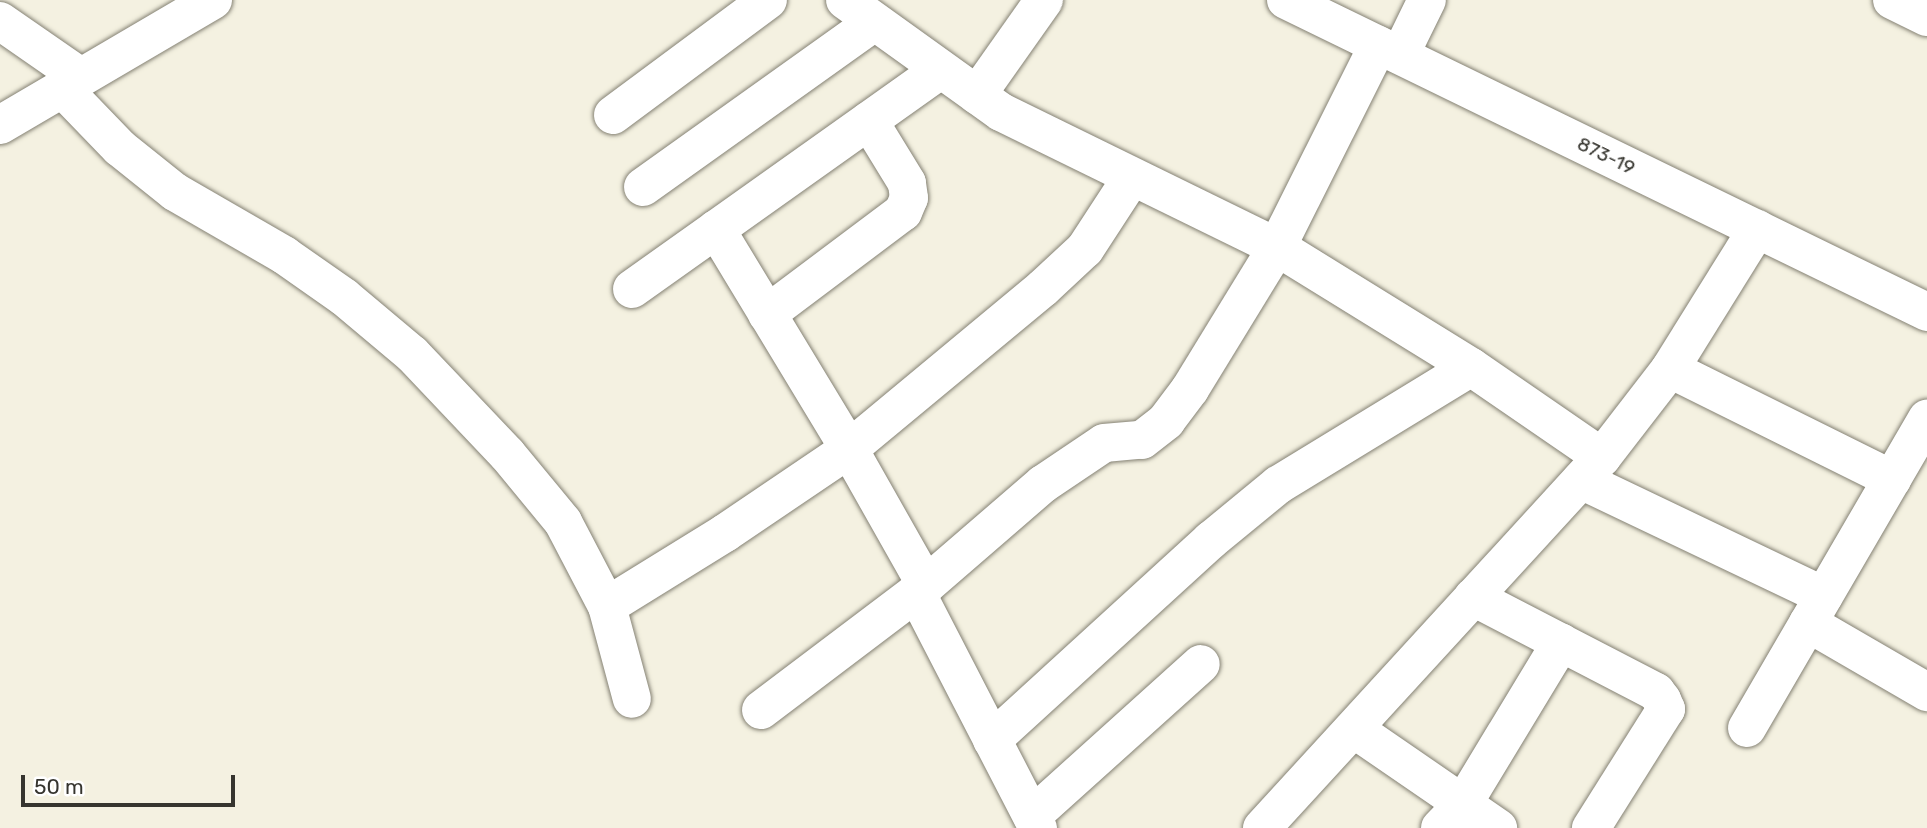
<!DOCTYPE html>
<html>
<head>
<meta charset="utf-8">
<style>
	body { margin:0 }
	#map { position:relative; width:1927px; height:828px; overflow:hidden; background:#f4f1e1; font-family:Rubik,sans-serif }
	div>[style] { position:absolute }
	.roads { filter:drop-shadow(0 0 2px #848173) drop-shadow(0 0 2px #848173) }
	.minor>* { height:38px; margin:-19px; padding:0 19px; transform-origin:19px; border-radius:19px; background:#fff }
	span { translate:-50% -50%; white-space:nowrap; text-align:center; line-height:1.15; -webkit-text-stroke:5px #fff; paint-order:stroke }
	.street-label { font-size:19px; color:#36352f }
	.scale { position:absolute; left:21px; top:775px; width:214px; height:32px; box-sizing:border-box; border:4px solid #36352f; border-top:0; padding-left:9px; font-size:21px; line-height:24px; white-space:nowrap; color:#36352f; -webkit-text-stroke:5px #fff; paint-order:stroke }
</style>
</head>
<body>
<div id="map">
	<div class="roads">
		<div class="minor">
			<div style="left:845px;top:0;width:192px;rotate:35.7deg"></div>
			<div style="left:1001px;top:112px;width:307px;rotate:26.1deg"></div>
			<div style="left:1277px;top:247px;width:228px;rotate:31.7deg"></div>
			<div style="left:1471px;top:367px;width:159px;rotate:34.5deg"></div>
			<div style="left:1286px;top:0;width:713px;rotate:25.95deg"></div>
			<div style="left:1892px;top:0;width:39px;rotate:26deg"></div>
			<div style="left:0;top:21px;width:98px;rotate:34.7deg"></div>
			<div style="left:1400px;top:55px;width:61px;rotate:-63.9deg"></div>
			<div style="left:62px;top:88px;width:83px;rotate:46deg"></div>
			<div style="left:120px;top:148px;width:70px;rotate:38.7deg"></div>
			<div style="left:175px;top:192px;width:126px;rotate:30deg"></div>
			<div style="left:284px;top:255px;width:73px;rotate:35deg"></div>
			<div style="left:344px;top:297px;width:89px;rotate:40deg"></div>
			<div style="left:412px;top:354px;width:138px;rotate:46.5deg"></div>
			<div style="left:507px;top:454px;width:88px;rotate:50.5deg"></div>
			<div style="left:563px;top:522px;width:95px;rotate:62.4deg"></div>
			<div style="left:607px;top:606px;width:96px;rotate:75deg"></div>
			<div style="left:977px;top:95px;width:116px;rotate:-54.8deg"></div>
			<div style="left:613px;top:115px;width:193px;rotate:-36.6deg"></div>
			<div style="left:0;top:125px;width:247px;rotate:-30.4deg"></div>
			<div style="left:643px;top:187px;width:284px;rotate:-35.5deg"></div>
			<div style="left:716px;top:229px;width:257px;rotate:58.8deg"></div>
			<div style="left:849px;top:449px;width:156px;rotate:60.5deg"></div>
			<div style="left:632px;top:289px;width:378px;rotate:-35.4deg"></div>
			<div style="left:767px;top:314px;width:170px;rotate:-36.9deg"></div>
			<div style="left:903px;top:212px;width:15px;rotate:-67deg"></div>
			<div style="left:909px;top:198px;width:15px;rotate:-98deg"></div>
			<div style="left:907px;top:183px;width:73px;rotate:-121.5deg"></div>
			<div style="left:1670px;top:369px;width:248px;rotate:26.4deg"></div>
			<div style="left:1581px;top:480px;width:269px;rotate:25.5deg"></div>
			<div style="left:916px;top:592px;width:266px;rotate:62.7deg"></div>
			<div style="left:1473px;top:597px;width:206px;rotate:27.4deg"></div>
			<div style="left:1656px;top:692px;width:10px;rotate:53deg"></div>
			<div style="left:1662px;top:700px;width:10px;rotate:66deg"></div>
			<div style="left:1666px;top:709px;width:141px;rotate:122.2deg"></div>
			<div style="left:607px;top:606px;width:139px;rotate:-31.7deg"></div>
			<div style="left:725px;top:533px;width:150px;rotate:-34.1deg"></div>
			<div style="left:849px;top:449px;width:252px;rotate:-39.7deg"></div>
			<div style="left:1043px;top:288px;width:57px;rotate:-42.9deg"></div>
			<div style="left:1085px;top:249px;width:86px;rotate:-56.9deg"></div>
			<div style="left:1808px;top:623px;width:138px;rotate:30.1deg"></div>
			<div style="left:761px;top:710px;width:207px;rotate:-37.1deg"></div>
			<div style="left:926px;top:585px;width:155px;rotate:-40.8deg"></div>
			<div style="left:1043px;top:484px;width:73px;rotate:-33.9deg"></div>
			<div style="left:1104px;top:443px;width:38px;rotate:-5deg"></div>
			<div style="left:1142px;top:440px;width:31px;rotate:-38deg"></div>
			<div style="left:1166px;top:421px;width:40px;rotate:-53deg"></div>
			<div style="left:1190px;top:389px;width:167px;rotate:-58.5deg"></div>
			<div style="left:1277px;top:247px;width:226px;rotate:-63.4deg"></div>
			<div style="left:1747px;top:728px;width:358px;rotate:-59.8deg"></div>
			<div style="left:1354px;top:729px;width:175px;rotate:34.5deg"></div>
			<div style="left:992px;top:740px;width:297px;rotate:-42.4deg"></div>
			<div style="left:1211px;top:540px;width:87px;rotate:-39.4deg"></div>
			<div style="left:1278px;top:485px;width:226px;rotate:-31.4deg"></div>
			<div style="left:1032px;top:816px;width:227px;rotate:-42deg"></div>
			<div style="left:1262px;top:828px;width:503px;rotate:-47.5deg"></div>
			<div style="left:1602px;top:457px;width:111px;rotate:-52.3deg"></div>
			<div style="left:1670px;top:369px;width:165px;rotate:-58.1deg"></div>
			<div style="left:1440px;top:828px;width:33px;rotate:-46deg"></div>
			<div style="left:1463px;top:804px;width:189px;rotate:-58.8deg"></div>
		</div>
	</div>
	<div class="street-label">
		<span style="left:1606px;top:156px;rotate:26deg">873-19</span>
	</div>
	<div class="scale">50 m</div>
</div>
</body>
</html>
